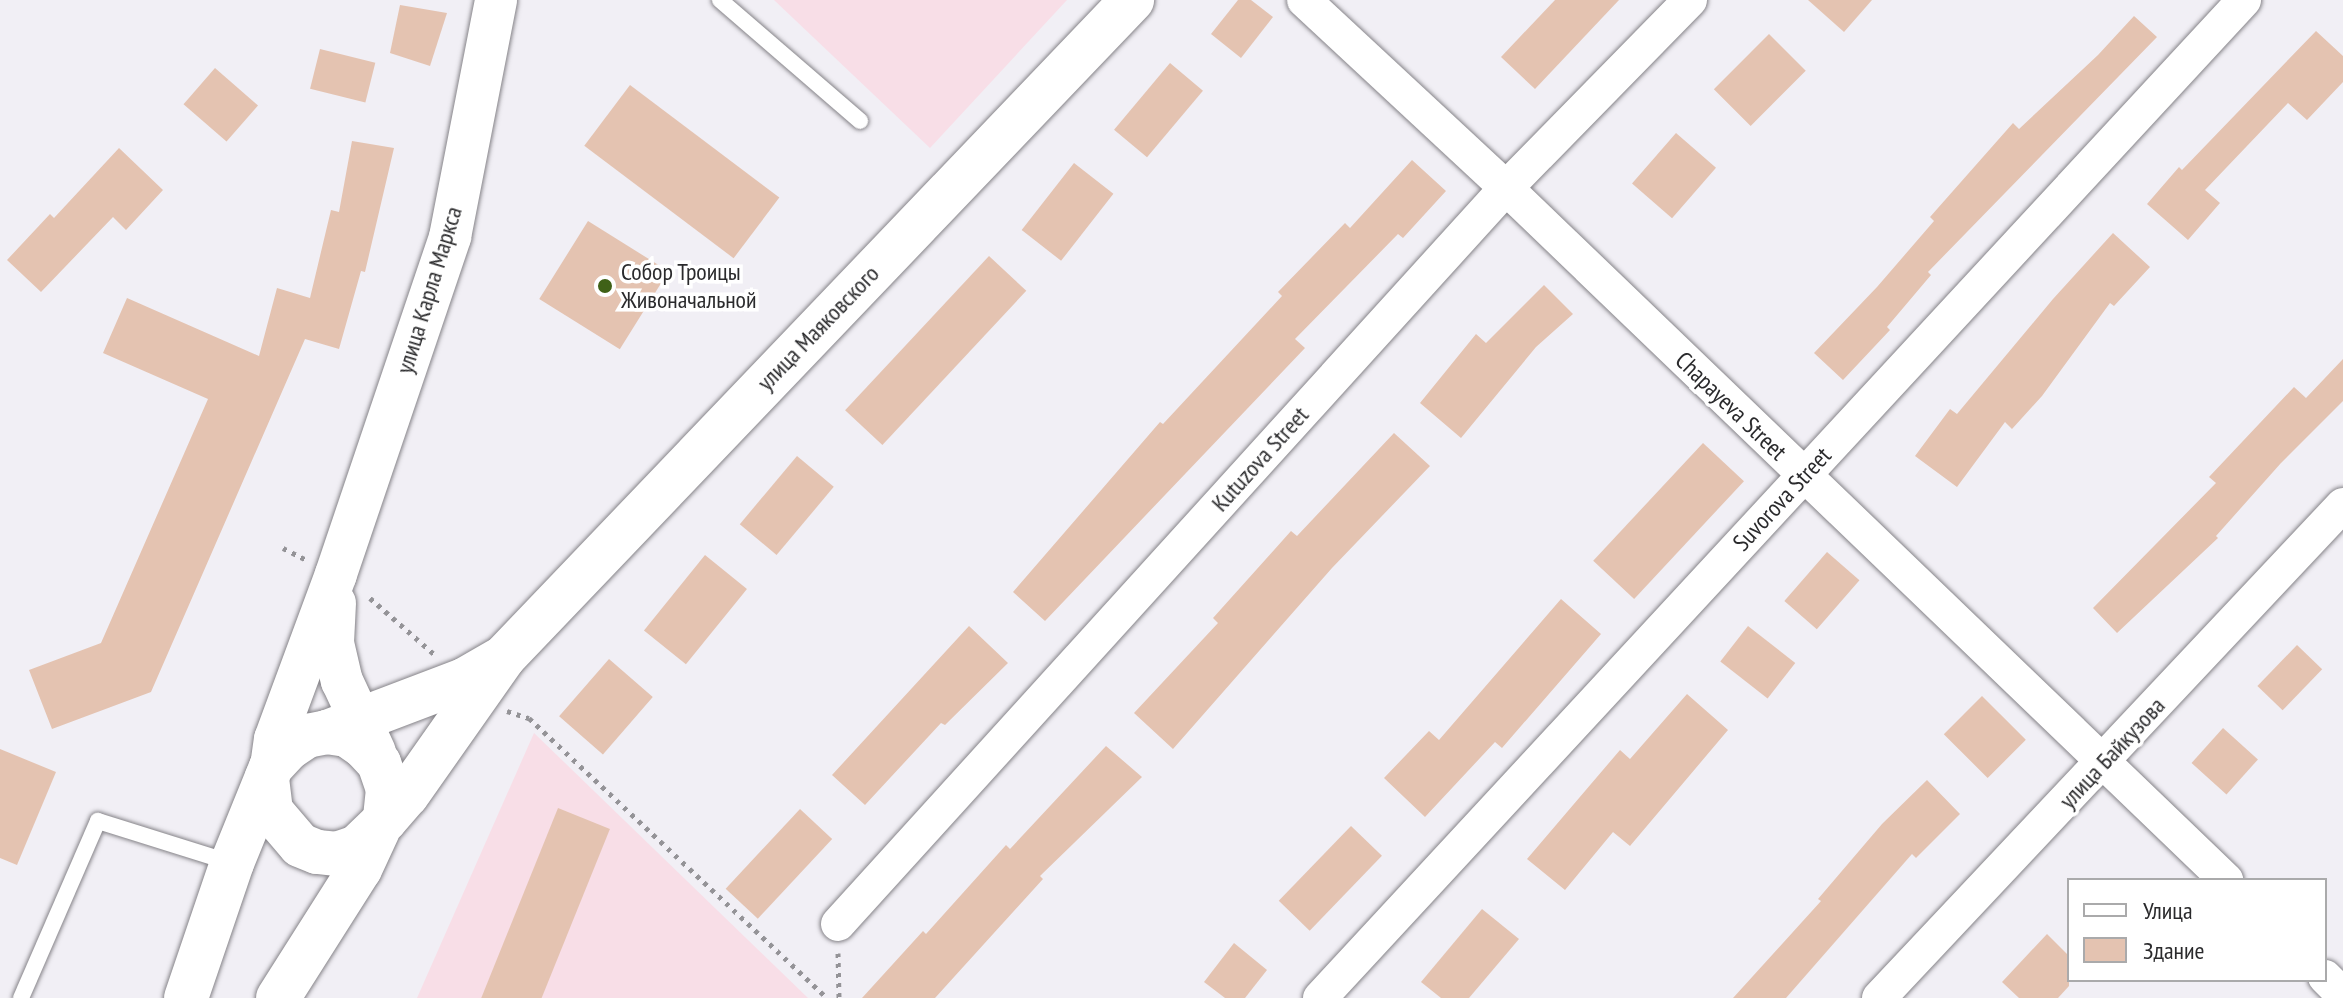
<!DOCTYPE html>
<html>
<head>
<meta charset="utf-8">
<style>
	body { margin:0 }
	#map { position:relative; width:2343px; height:998px; overflow:hidden; background:#f1eff5; font-family:"PT Sans Narrow",sans-serif }
	div>[style] { position:absolute }
	.industrial>* { inset:0; background:#f8dee7 }
	.building>* { inset:0; background:#e4c3b1; transform-origin:0 0 }
	.path>* { height:5px; margin-top:-2.5px; transform-origin:0; background:repeating-linear-gradient(90deg,#949397 0 4px,transparent 0 10px) }
	.roads { filter:drop-shadow(0 0 2px #858388) drop-shadow(0 0 2px #858388) }
	.service>* { height:16px; margin:-8px; padding:0 8px; transform-origin:8px; border-radius:8px; background:#fff }
	.minor>* { height:34px; margin:-17px; padding:0 17px; transform-origin:17px; border-radius:17px; background:#fff }
	.tertiary>* { height:42px; margin:-21px; padding:0 21px; transform-origin:21px; border-radius:21px; background:#fff }
	.secondary>* { height:44px; margin:-22px; padding:0 22px; transform-origin:22px; border-radius:22px; background:#fff }
	.dots>* { width:22px; height:22px; translate:-50% -50%; box-sizing:border-box; border:4px solid #fff; border-radius:50% }
	span { translate:-50% -50%; white-space:nowrap; text-align:center; line-height:1.15; -webkit-text-stroke:7px #fff; paint-order:stroke }
	.poi-label { font-size:24px; color:#2a2a2c }
	.left { translate:0 -50%; text-align:left }
	.street-label { font-size:24px; color:#2a2a2c }
	.legend { position:absolute; left:2067px; top:878px; width:260px; height:104px; box-sizing:border-box; background:#fff; border:2px solid #aaaaab; margin:0; padding:10px 14px; list-style:none; font-size:24px; color:#2a2a2c }
	.legend li { display:flex; align-items:center; gap:16px; height:40px }
	.legend b { width:40px; border:2px solid #aaaaab }
</style>
</head>
<body>
<div id="map">
	<div class="industrial">
		<div style="clip-path:polygon(774px 0,1067px 0,930px 148px)"></div>
		<div style="clip-path:polygon(534px 733px,808px 998px,417px 998px)"></div>
	</div>
	<div class="building">
		<div style="clip-path:polygon(1238px 0,1251px 0,1273px 17px,1241px 58px,1211px 34px)"></div>
		<div style="clip-path:polygon(1555px 0,1619px 0,1535px 89px,1501px 57px)"></div>
		<div style="clip-path:polygon(1808px 0,1872px 0,1844px 32px)"></div>
		<div style="clip-path:polygon(400px 5px,447px 13px,430px 66px,390px 53px)"></div>
		<div style="clip-path:polygon(2134px 16px,2157px 37px,1928px 272px,1931px 275px,1887px 327px,1890px 330px,1843px 380px,1814px 353px,1877px 287px,1934px 221px,1930px 217px,2013px 123px,2019px 129px,2098px 55px)"></div>
		<div style="clip-path:polygon(2316px 31px,2343px 56px,2343px 82px,2307px 120px,2288px 103px,2205px 190px,2220px 203px,2188px 240px,2147px 204px,2179px 167px,2182px 170px)"></div>
		<div style="left:1769px;top:34px;width:52px;height:78px;rotate:45deg"></div>
		<div style="left:320px;top:49px;width:57px;height:41px;rotate:14deg"></div>
		<div style="left:1170px;top:63px;width:43px;height:87px;rotate:40deg"></div>
		<div style="left:215px;top:68px;width:57px;height:48px;rotate:41deg"></div>
		<div style="left:630px;top:85px;width:187px;height:76px;rotate:37deg"></div>
		<div style="left:1676px;top:133px;width:53px;height:67px;rotate:41deg"></div>
		<div style="clip-path:polygon(352px 141px,394px 148px,365px 272px,361px 271px,339px 349px,305px 339px,151px 692px,52px 729px,29px 670px,101px 643px,208px 399px,103px 353px,127px 298px,259px 356px,277px 288px,310px 298px,331px 210px,339px 212px)"></div>
		<div style="clip-path:polygon(119px 148px,163px 190px,126px 230px,113px 217px,41px 292px,7px 260px,50px 214px,54px 218px)"></div>
		<div style="clip-path:polygon(1412px 160px,1446px 191px,1403px 238px,1398px 234px,1295px 339px,1305px 348px,1045px 621px,1013px 592px,1160px 422px,1163px 424px,1282px 296px,1278px 292px,1345px 223px,1350px 228px)"></div>
		<div style="left:1074px;top:163px;width:50px;height:85px;rotate:38deg"></div>
		<div style="left:588px;top:221px;width:95px;height:92px;rotate:32deg"></div>
		<div style="clip-path:polygon(2113px 233px,2150px 267px,2114px 306px,2110px 303px,2042px 396px,2012px 429px,2005px 422px,1957px 487px,1915px 456px,1950px 409px,1957px 414px,2053px 299px)"></div>
		<div style="left:989px;top:256px;width:51px;height:211px;rotate:43deg"></div>
		<div style="clip-path:polygon(1544px 285px,1573px 314px,1536px 347px,1461px 438px,1420px 403px,1476px 334px,1486px 343px)"></div>
		<div style="clip-path:polygon(2343px 359px,2343px 401px,2281px 463px,2216px 536px,2218px 538px,2117px 633px,2093px 608px,2216px 483px,2209px 477px,2294px 387px,2306px 398px)"></div>
		<div style="clip-path:polygon(1394px 433px,1430px 466px,1332px 568px,1173px 749px,1134px 713px,1218px 623px,1213px 618px,1291px 531px,1297px 536px)"></div>
		<div style="left:1703px;top:443px;width:56px;height:161px;rotate:43deg"></div>
		<div style="left:797px;top:456px;width:48px;height:89px;rotate:40deg"></div>
		<div style="left:1827px;top:552px;width:43px;height:65px;rotate:41deg"></div>
		<div style="left:705px;top:555px;width:54px;height:97px;rotate:39deg"></div>
		<div style="clip-path:polygon(1561px 599px,1601px 634px,1502px 748px,1495px 742px,1425px 817px,1384px 778px,1429px 731px,1439px 740px)"></div>
		<div style="clip-path:polygon(969px 626px,1008px 663px,945px 725px,941px 723px,865px 805px,832px 775px)"></div>
		<div style="left:1748px;top:626px;width:60px;height:45px;rotate:38deg"></div>
		<div style="left:2297px;top:645px;width:35px;height:57px;rotate:44deg"></div>
		<div style="left:609px;top:659px;width:58px;height:76px;rotate:41deg"></div>
		<div style="clip-path:polygon(1687px 694px,1728px 730px,1630px 846px,1613px 832px,1565px 890px,1527px 859px,1620px 750px,1630px 759px)"></div>
		<div style="left:1982px;top:696px;width:62px;height:54px;rotate:45deg"></div>
		<div style="left:2223px;top:728px;width:47px;height:47px;rotate:42deg"></div>
		<div style="clip-path:polygon(1106px 746px,1142px 777px,1040px 876px,1043px 879px,935px 998px,862px 998px,923px 931px,926px 934px,1006px 845px,1010px 849px)"></div>
		<div style="clip-path:polygon(0 749px,56px 772px,17px 865px,0 858px)"></div>
		<div style="clip-path:polygon(1927px 780px,1960px 814px,1916px 858px,1912px 854px,1786px 998px,1733px 998px,1821px 901px,1818px 899px,1882px 824px)"></div>
		<div style="left:558px;top:808px;width:56px;height:205px;rotate:22deg"></div>
		<div style="left:800px;top:809px;width:44px;height:109px;rotate:43deg"></div>
		<div style="left:1351px;top:826px;width:43px;height:104px;rotate:44deg"></div>
		<div style="clip-path:polygon(1482px 909px,1519px 939px,1469px 998px,1441px 998px,1421px 982px)"></div>
		<div style="clip-path:polygon(2047px 934px,2069px 956px,2069px 986px,2058px 998px,2019px 998px,2002px 982px)"></div>
		<div style="clip-path:polygon(1234px 943px,1267px 970px,1245px 998px,1225px 998px,1204px 982px)"></div>
	</div>
	<div class="path">
		<div style="left:283px;top:548px;width:27px;rotate:27deg"></div>
		<div style="left:370px;top:598px;width:86px;rotate:41.2deg"></div>
		<div style="left:507px;top:711px;width:23px;rotate:18deg"></div>
		<div style="left:529px;top:718px;width:409px;rotate:43.2deg"></div>
		<div style="left:838px;top:953px;width:45px;rotate:88.7deg"></div>
	</div>
	<div class="roads">
		<div class="service">
			<div style="left:720px;top:0;width:185px;rotate:40.8deg"></div>
			<div style="left:21px;top:998px;width:193px;rotate:-66.5deg"></div>
			<div style="left:98px;top:821px;width:137px;rotate:17.4deg"></div>
		</div>
		<div class="minor">
			<div style="left:1304px;top:0;width:276px;rotate:42.9deg"></div>
			<div style="left:1506px;top:188px;width:999px;rotate:43.86deg"></div>
			<div style="left:838px;top:924px;width:994px;rotate:-47.77deg"></div>
			<div style="left:1506px;top:188px;width:263px;rotate:-45.6deg"></div>
			<div style="left:2325px;top:977px;width:25px;rotate:45deg"></div>
			<div style="left:1320px;top:998px;width:1360px;rotate:-47.2deg"></div>
			<div style="left:1879px;top:998px;width:677px;rotate:-46.74deg"></div>
		</div>
		<div class="tertiary">
			<div style="left:335px;top:603px;width:40px;rotate:92.9deg"></div>
			<div style="left:333px;top:643px;width:39px;rotate:77deg"></div>
			<div style="left:342px;top:681px;width:78px;rotate:65.1deg"></div>
			<div style="left:271px;top:767px;width:28px;rotate:-82deg"></div>
			<div style="left:275px;top:739px;width:176px;rotate:-69.7deg"></div>
			<div style="left:336px;top:574px;width:356px;rotate:-71.3deg"></div>
			<div style="left:450px;top:237px;width:241px;rotate:-79deg"></div>
		</div>
		<div class="secondary">
			<div style="left:327px;top:732px;width:147px;rotate:-20.8deg"></div>
			<div style="left:464px;top:680px;width:40px;rotate:-29.7deg"></div>
			<div style="left:385px;top:820px;width:33px;rotate:-49deg"></div>
			<div style="left:407px;top:795px;width:169px;rotate:-54.9deg"></div>
			<div style="left:504px;top:657px;width:909px;rotate:-46.29deg"></div>
			<div style="left:186px;top:998px;width:143px;rotate:-71.2deg"></div>
			<div style="left:232px;top:863px;width:104px;rotate:-67.9deg"></div>
			<div style="left:271px;top:767px;width:26px;rotate:-47deg"></div>
			<div style="left:289px;top:748px;width:22px;rotate:-34deg"></div>
			<div style="left:307px;top:736px;width:20px;rotate:-11deg"></div>
			<div style="left:327px;top:732px;width:20px;rotate:9deg"></div>
			<div style="left:347px;top:735px;width:21px;rotate:35deg"></div>
			<div style="left:364px;top:747px;width:22px;rotate:47deg"></div>
			<div style="left:379px;top:763px;width:28px;rotate:71deg"></div>
			<div style="left:388px;top:789px;width:31px;rotate:96deg"></div>
			<div style="left:385px;top:820px;width:39px;rotate:136deg"></div>
			<div style="left:357px;top:847px;width:21px;rotate:161deg"></div>
			<div style="left:337px;top:854px;width:20px;rotate:-174deg"></div>
			<div style="left:317px;top:852px;width:18px;rotate:-158deg"></div>
			<div style="left:300px;top:845px;width:45px;rotate:-130.5deg"></div>
			<div style="left:271px;top:811px;width:34px;rotate:-97deg"></div>
			<div style="left:278px;top:998px;width:153px;rotate:-57.6deg"></div>
			<div style="left:360px;top:869px;width:43px;rotate:-65.2deg"></div>
		</div>
	</div>
	<div class="dots">
		<div style="left:605px;top:286px;background:#3f6117"></div>
	</div>
	<div class="poi-label">
		<span class="left" style="left:621px;top:286px">Собор Троицы<br>Живоначальной</span>
	</div>
	<div class="street-label">
		<span style="left:429px;top:290px;rotate:-73deg">улица Карла Маркса</span>
		<span style="left:818px;top:328px;rotate:-46deg">улица Маяковского</span>
		<span style="left:1731px;top:406px;rotate:44deg">Chapayeva Street</span>
		<span style="left:1260px;top:459px;rotate:-48deg">Kutuzova Street</span>
		<span style="left:1782px;top:499px;rotate:-47deg">Suvorova Street</span>
		<span style="left:2112px;top:753px;rotate:-47deg">улица Байкузова</span>
	</div>
	<ul class="legend">
	<li><b style="height:10px;background:#fff"></b>Улица</li>
	<li><b style="height:22px;background:#e4c3b1"></b>Здание</li>
	</ul>
</div>
</body>
</html>
